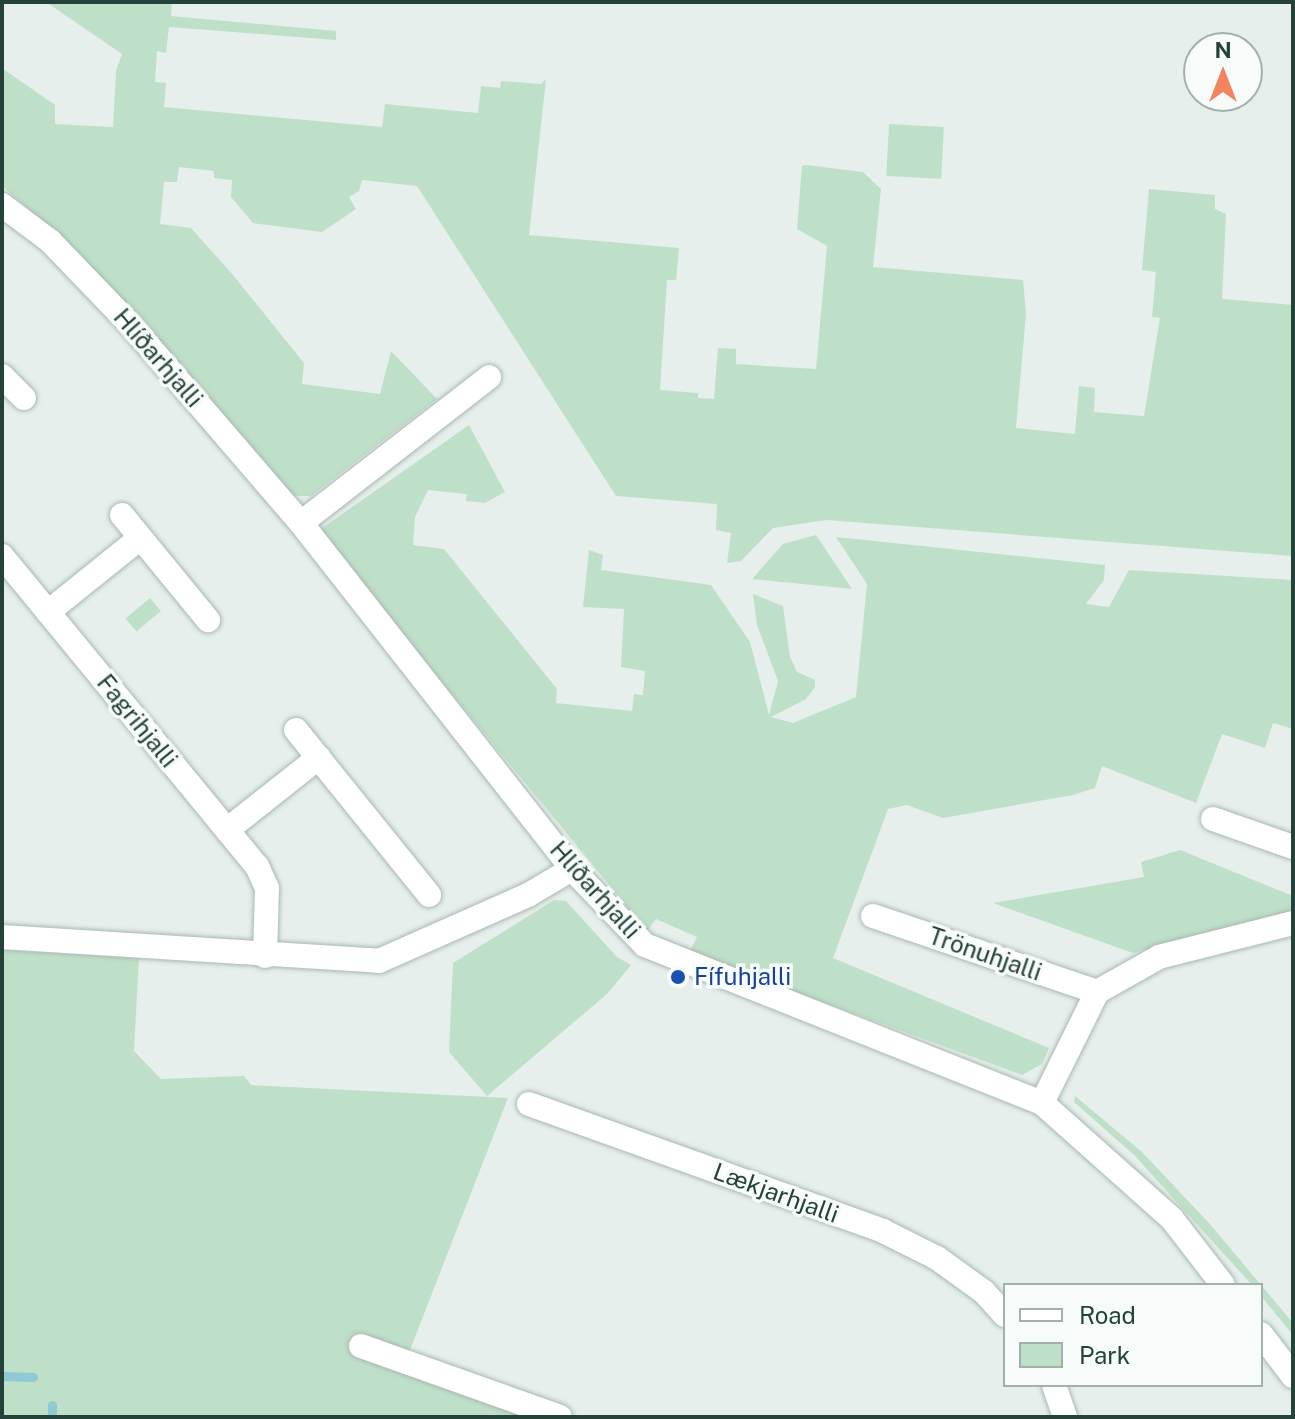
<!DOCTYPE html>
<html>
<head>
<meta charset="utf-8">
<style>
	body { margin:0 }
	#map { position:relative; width:1295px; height:1419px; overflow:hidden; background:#e6efeb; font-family:"Public Sans",sans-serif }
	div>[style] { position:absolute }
	.green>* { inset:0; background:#bfe0c8; transform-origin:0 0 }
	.stream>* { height:9px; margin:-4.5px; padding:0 4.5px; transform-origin:4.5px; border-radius:4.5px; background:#8ec9d4 }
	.roads { filter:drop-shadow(0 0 2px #a8b8b2) drop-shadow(0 0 2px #a8b8b2) }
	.street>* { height:24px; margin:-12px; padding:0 12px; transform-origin:12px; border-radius:12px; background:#fff }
	.secondary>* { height:24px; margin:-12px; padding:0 12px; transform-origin:12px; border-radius:12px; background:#fff }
	.dots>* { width:22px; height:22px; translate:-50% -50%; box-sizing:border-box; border:4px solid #f7fbf9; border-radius:50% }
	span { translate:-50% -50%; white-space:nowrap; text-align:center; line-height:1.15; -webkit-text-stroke:7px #f7fbf9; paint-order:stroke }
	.street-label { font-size:24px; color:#24423a }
	.transit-label { font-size:24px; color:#164399 }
	.left { translate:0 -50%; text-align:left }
	.frame { position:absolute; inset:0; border:4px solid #24423a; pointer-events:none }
	.legend { position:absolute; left:1003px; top:1283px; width:260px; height:104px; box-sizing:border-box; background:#f7fbf9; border:2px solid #a3b1ad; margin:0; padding:10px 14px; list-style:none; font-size:24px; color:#24423a }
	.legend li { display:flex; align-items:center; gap:16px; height:40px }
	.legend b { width:40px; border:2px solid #a3b1ad }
	.north { position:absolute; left:1183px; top:32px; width:80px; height:80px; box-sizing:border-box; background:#f7fbf9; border:2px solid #a3b1ad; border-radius:50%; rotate:0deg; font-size:22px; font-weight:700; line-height:32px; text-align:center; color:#24423a }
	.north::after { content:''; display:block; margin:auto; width:28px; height:36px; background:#f4845f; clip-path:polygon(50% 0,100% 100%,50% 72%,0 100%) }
</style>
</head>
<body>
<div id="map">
	<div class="green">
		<div style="clip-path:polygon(46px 2px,172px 2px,171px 16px,336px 31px,336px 40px,169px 27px,166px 53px,157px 51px,155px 82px,166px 83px,164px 107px,382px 127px,385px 104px,478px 113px,481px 86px,500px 88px,501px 81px,541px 84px,546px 79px,529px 235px,679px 248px,676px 280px,667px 280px,660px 390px,698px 393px,698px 398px,714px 399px,718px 348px,736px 349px,736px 364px,816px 369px,827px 246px,797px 229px,802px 166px,807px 165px,863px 172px,881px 189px,873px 267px,1023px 280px,1026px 314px,1016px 428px,1075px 434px,1079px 386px,1095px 388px,1094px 412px,1144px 416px,1160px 318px,1152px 317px,1156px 272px,1142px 270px,1149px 189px,1215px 195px,1215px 209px,1226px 214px,1222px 299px,1293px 305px,1293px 556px,826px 520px,773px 528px,741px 561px,727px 563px,731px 533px,716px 530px,717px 504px,616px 496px,417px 186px,362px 180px,359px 191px,349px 197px,356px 209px,322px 232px,253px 223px,231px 197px,232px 180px,214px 178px,214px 171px,179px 167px,177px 182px,164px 182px,160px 224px,191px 228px,233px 275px,304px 363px,302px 384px,380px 394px,391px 351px,437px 399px,311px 496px,292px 496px,282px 492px,77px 251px,2px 186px,2px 68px,55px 105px,55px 124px,113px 127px,116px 71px,122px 54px)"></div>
		<div style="left:889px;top:124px;width:55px;height:52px;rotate:3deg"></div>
		<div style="clip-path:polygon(469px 425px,505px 492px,485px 503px,466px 501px,467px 494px,428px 490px,415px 517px,413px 545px,444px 549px,557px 689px,556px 703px,632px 711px,634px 694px,643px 695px,645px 671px,621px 667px,624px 609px,583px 607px,589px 550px,603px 555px,601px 570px,711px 585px,750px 642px,769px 715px,778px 681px,757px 625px,753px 594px,783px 606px,790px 657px,797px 672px,815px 680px,815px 687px,806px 699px,771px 717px,793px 723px,856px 697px,867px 584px,836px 537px,1105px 565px,1104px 580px,1086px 604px,1109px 607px,1129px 570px,1293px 580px,1293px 729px,1273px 723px,1265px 748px,1222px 734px,1196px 803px,1102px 766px,1095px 788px,1073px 795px,943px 818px,907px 805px,888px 809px,833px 958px,1049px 1048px,1042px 1064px,1022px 1075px,689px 953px,697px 937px,656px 919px,647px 931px,318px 531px)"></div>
		<div style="clip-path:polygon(816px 535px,852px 589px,752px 579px,783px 544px)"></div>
		<div style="left:150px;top:598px;width:17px;height:32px;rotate:50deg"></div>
		<div style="clip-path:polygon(1180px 850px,1293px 896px,1293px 911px,1133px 953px,993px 903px,1144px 877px,1141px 862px)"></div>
		<div style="clip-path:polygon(554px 900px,566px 901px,617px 957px,631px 965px,607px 994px,487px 1096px,449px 1052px,453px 963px)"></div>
		<div style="clip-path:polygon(2px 950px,139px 958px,134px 1051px,161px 1079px,244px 1076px,251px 1085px,508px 1098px,403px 1368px,537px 1417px,2px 1417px)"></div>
		<div style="clip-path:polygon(1075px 1096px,1142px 1152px,1209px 1223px,1293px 1323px,1293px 1335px,1261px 1296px,1261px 1285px,1252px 1285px,1134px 1155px,1074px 1102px)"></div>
	</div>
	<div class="stream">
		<div style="left:2px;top:1376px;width:31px;rotate:2deg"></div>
		<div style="left:52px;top:1417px;width:12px;rotate:-90deg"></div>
	</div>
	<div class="roads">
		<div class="street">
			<div style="left:2px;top:376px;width:31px;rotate:45deg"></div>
			<div style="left:122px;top:515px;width:136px;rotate:50.7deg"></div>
			<div style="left:301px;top:523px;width:238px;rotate:-37.8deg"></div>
			<div style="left:2px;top:556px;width:401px;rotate:50.6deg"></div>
			<div style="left:257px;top:866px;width:24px;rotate:66deg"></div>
			<div style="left:267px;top:888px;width:68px;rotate:91.7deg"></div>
			<div style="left:48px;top:612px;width:118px;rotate:-38.8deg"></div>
			<div style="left:296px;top:730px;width:212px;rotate:51.1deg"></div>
			<div style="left:1213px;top:819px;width:85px;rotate:19.3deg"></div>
			<div style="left:227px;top:830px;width:117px;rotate:-38.4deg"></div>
			<div style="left:873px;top:916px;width:237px;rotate:18.7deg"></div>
			<div style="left:2px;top:937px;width:378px;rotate:3.6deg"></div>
			<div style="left:379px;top:961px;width:163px;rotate:-23.9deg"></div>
			<div style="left:528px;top:895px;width:51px;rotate:-30.6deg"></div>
			<div style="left:1042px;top:1103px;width:124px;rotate:-63.6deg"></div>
			<div style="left:1097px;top:992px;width:71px;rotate:-29.4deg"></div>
			<div style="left:1159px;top:957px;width:138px;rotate:-14.2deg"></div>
			<div style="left:529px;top:1104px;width:376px;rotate:19.7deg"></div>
			<div style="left:883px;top:1231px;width:60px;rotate:26.6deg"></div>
			<div style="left:937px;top:1258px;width:58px;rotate:35.9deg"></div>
			<div style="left:984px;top:1292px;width:31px;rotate:48deg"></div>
			<div style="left:361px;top:1346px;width:211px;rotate:19.6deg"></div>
			<div style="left:1054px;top:1385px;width:34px;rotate:71deg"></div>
		</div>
		<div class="secondary">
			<div style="left:2px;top:205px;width:60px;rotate:36.9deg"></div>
			<div style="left:50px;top:241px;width:112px;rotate:46.1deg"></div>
			<div style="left:128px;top:322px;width:265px;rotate:49.3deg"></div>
			<div style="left:301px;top:523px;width:439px;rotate:51.9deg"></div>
			<div style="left:572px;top:869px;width:105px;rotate:46.2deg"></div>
			<div style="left:645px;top:945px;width:427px;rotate:21.7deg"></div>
			<div style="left:1042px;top:1103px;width:174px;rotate:41.7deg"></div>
			<div style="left:1172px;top:1219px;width:83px;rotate:52.3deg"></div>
			<div style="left:1261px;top:1334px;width:53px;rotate:52.7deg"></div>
		</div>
	</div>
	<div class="dots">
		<div style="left:678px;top:977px;background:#1a4fb4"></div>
	</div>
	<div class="street-label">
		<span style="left:158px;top:358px;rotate:49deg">Hlíðarhjalli</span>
		<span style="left:137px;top:721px;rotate:51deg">Fagrihjalli</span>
		<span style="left:595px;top:890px;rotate:48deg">Hlíðarhjalli</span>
		<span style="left:985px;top:954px;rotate:19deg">Trönuhjalli</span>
		<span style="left:776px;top:1193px;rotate:20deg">Lækjarhjalli</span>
	</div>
	<div class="transit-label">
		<span class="left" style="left:694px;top:977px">Fífuhjalli</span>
	</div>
	<div class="frame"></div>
	<ul class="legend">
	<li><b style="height:10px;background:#fff"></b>Road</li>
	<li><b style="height:22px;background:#bfe0c8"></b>Park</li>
	</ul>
	<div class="north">N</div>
</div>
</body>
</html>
